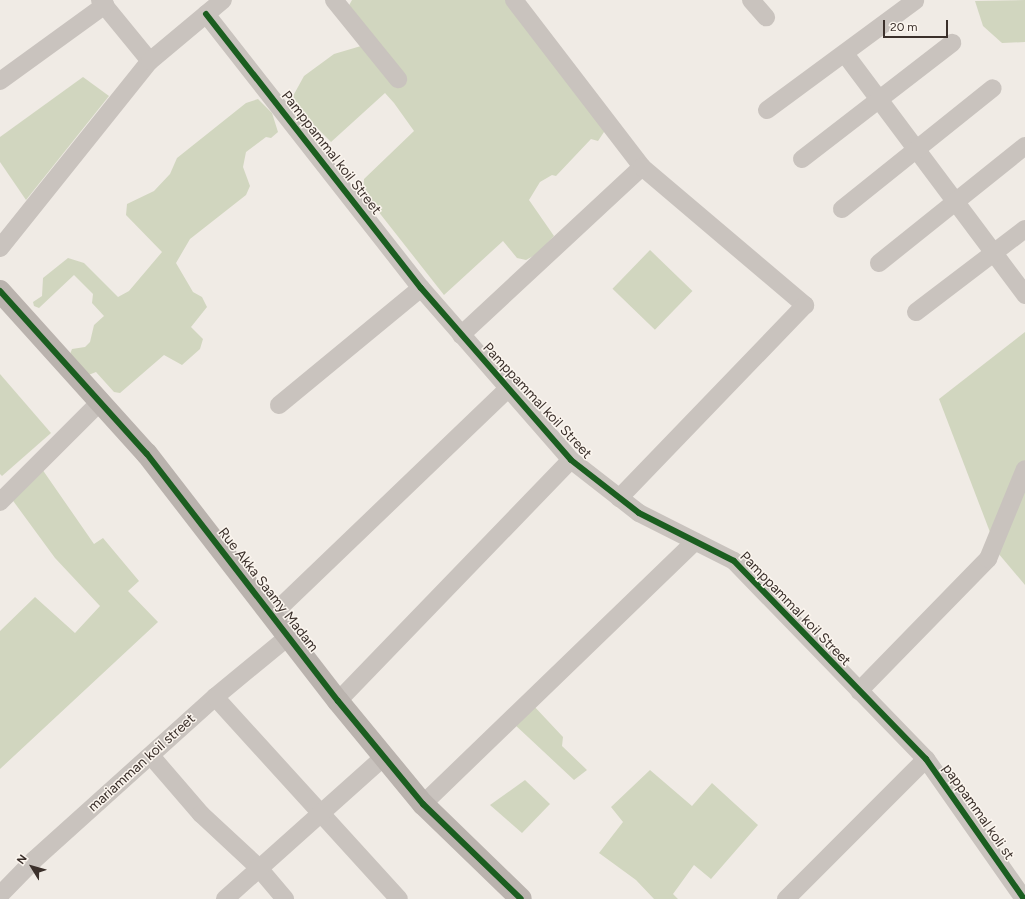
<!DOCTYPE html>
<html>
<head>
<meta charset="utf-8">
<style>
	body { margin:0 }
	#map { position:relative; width:1025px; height:899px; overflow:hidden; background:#f0ebe5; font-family:Figtree,sans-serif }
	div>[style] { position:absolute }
	.green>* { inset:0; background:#d1d6bf; transform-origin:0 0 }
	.street>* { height:18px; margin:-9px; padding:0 9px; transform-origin:9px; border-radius:9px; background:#c9c3be }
	.secondary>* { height:22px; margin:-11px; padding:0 11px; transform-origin:11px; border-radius:11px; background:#bab3ae }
	.cycleway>* { height:6px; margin:-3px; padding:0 3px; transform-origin:3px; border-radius:3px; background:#1b5e20 }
	span { translate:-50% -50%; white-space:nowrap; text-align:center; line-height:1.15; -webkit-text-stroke:3px #fbf5ee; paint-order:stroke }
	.street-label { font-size:14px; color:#3b302b }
	.north { position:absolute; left:12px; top:847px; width:40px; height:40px; -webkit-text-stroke:3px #fbf5ee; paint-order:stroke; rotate:307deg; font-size:11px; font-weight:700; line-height:16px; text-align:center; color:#3b302b }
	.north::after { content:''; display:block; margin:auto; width:14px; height:18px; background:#3b302b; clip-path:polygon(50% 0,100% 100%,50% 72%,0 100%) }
	.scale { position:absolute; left:883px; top:20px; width:65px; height:18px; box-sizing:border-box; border:2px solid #3b302b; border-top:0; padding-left:5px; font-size:12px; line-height:14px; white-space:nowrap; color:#3b302b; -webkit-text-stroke:3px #fbf5ee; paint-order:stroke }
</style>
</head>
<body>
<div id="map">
	<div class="green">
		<div style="clip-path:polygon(352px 0,508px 0,606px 129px,598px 141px,591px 139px,556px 176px,552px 175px,540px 182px,529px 200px,554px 236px,537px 254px,526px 260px,517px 258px,503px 241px,444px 295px,363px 192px,364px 179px,414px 131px,394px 103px,385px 93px,331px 142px,303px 114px,293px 96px,304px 76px,334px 54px,361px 46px,347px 9px)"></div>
		<div style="clip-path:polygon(1025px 0,1025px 42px,1002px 43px,983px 26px,975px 1px)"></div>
		<div style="clip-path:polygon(83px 77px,109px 96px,26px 200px,0 162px,0 137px)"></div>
		<div style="clip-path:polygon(258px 99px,272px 113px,278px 132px,271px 138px,266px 137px,246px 152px,243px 167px,250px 186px,246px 195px,190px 239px,176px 263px,193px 292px,202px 297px,207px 307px,191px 327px,203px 339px,200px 349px,182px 365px,164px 355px,120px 393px,114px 392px,96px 372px,86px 376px,70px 354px,72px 349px,85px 347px,90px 342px,94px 325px,104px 316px,92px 303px,93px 294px,74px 275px,39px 308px,34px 306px,33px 302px,42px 296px,43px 278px,68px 258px,84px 263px,118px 297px,129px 291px,162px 252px,126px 215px,127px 204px,154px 191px,170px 174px,177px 158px,246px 103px)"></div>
		<div style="left:650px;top:250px;width:59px;height:54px;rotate:44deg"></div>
		<div style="clip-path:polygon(1025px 332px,1025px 585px,998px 553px,939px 399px)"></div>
		<div style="clip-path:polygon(0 374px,51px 433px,2px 476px,0 474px)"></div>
		<div style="clip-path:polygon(42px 469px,94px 544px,103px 538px,139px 581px,128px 591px,158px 622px,0 769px,0 631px,35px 597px,75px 633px,100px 606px,55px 558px,11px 498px)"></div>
		<div style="clip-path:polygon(532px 704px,563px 737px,562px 746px,587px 770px,574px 780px,513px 723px)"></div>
		<div style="clip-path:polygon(650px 770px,692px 806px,712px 783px,758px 825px,711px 879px,694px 865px,673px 894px,678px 899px,654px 899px,636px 880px,599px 853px,623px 822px,611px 807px)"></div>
		<div style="clip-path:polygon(525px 780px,550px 804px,522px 833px,490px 805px)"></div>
	</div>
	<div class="street">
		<div style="left:100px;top:0;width:79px;rotate:50.7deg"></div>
		<div style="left:334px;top:0;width:102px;rotate:51deg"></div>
		<div style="left:514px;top:0;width:210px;rotate:52.5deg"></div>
		<div style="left:751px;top:0;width:23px;rotate:49deg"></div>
		<div style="left:206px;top:14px;width:348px;rotate:51.9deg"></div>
		<div style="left:421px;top:288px;width:228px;rotate:48.9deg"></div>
		<div style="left:571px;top:460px;width:86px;rotate:37.9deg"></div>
		<div style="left:639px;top:513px;width:106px;rotate:26.8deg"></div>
		<div style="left:734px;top:561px;width:276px;rotate:45.9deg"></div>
		<div style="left:926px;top:759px;width:171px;rotate:55deg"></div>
		<div style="left:845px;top:54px;width:301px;rotate:53.2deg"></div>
		<div style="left:0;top:81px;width:130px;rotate:-35.9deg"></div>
		<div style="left:767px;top:110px;width:184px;rotate:-36.4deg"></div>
		<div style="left:802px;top:159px;width:190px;rotate:-37.7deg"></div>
		<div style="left:842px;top:209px;width:193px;rotate:-38.7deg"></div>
		<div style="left:0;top:248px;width:240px;rotate:-51.3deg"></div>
		<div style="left:150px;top:61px;width:95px;rotate:-39.9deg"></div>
		<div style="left:879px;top:263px;width:187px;rotate:-38.7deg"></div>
		<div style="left:916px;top:312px;width:137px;rotate:-37.3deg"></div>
		<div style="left:461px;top:335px;width:247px;rotate:-42.9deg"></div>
		<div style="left:642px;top:167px;width:214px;rotate:40.3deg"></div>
		<div style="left:805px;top:305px;width:268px;rotate:133.9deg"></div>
		<div style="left:279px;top:405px;width:184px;rotate:-39.5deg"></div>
		<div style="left:0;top:502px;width:143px;rotate:-45deg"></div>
		<div style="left:272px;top:615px;width:325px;rotate:-43.8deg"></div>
		<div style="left:859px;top:691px;width:185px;rotate:-45.7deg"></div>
		<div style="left:988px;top:559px;width:97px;rotate:-67.7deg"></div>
		<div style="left:215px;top:697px;width:273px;rotate:47.7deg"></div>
		<div style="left:338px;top:701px;width:335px;rotate:-46deg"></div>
		<div style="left:151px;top:756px;width:77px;rotate:49.2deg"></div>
		<div style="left:201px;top:814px;width:78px;rotate:42.9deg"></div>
		<div style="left:258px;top:867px;width:42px;rotate:49.8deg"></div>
		<div style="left:423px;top:804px;width:378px;rotate:-44deg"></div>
		<div style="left:0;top:895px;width:49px;rotate:-45.8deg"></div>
		<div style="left:34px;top:860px;width:244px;rotate:-42deg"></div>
		<div style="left:215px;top:697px;width:96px;rotate:-39.5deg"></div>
		<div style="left:225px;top:899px;width:213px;rotate:-41.8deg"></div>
		<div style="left:786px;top:899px;width:198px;rotate:-45deg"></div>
	</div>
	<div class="secondary">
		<div style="left:0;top:291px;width:219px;rotate:48deg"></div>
		<div style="left:147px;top:454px;width:312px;rotate:52.3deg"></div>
		<div style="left:338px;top:701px;width:134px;rotate:50.5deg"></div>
		<div style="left:423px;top:804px;width:136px;rotate:44.1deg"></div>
	</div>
	<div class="cycleway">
		<div style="left:206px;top:14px;width:348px;rotate:51.9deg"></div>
		<div style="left:421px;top:288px;width:228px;rotate:48.9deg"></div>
		<div style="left:571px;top:460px;width:86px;rotate:37.9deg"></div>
		<div style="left:639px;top:513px;width:106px;rotate:26.8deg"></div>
		<div style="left:734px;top:561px;width:276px;rotate:45.9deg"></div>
		<div style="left:926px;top:759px;width:171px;rotate:55deg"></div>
		<div style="left:0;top:291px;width:219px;rotate:48deg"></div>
		<div style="left:147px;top:454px;width:312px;rotate:52.3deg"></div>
		<div style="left:338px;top:701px;width:134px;rotate:50.5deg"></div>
		<div style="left:423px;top:804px;width:136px;rotate:44.1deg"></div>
	</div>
	<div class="street-label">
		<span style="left:331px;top:153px;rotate:52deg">Pamppammal koil Street</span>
		<span style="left:537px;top:401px;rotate:47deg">Pamppammal koil Street</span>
		<span style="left:268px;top:590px;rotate:52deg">Rue Akka Saamy Madam</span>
		<span style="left:795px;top:609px;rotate:46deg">Pamppammal koil Street</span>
		<span style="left:142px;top:763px;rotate:-42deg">mariamman koil street</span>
		<span style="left:978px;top:812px;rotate:55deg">pappammal koli st</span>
	</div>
	<div class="north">N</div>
	<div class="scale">20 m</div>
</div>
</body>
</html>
